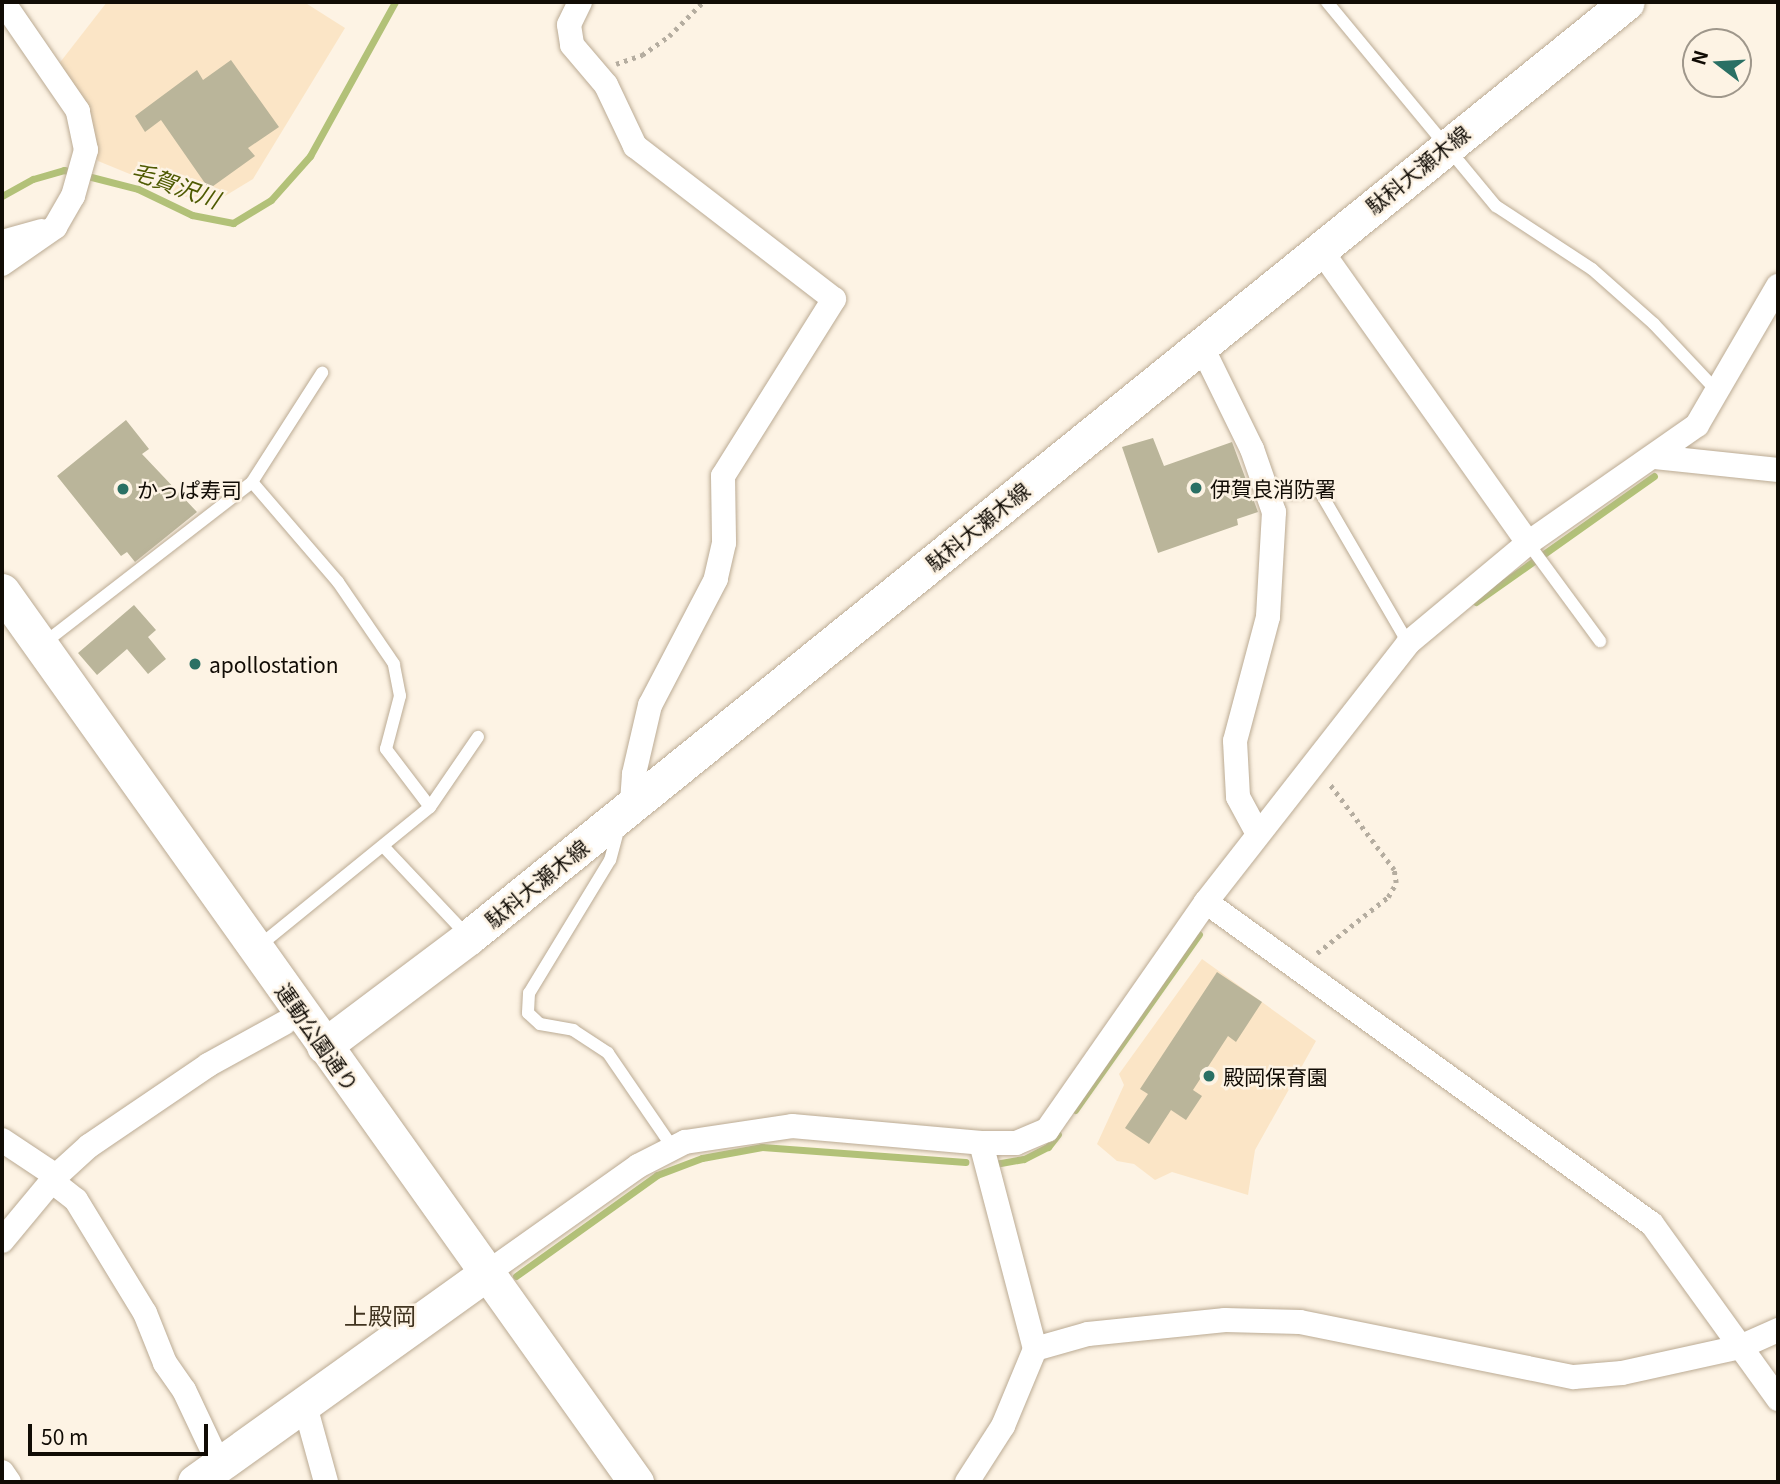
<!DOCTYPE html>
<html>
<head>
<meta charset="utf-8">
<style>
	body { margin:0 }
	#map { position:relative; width:1780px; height:1484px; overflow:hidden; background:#fdf3e4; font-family:Georgia,"Noto Sans JP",serif }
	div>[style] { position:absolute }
	.built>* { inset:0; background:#fbe5c6 }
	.stream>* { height:7px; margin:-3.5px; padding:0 3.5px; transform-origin:3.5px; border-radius:3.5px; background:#b2c178 }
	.building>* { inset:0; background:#bab59a }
	.path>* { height:4.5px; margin-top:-2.25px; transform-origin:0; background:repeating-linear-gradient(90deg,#b5ada0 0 3.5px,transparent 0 8.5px) }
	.roads { filter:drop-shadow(0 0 2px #bbab94) drop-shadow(0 0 2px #bbab94) }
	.lane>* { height:12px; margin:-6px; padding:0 6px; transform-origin:6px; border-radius:6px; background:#fff }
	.street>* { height:24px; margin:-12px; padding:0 12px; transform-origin:12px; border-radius:12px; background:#fff }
	.secondary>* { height:35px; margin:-17.5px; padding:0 17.5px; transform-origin:17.5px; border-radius:17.5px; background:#fff }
	.dots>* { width:19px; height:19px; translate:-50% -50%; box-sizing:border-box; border:4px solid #fdf3e4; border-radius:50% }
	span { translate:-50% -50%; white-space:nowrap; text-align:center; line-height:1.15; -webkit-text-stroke:5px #fdf3e4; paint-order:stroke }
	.street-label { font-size:21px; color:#110c05 }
	.poi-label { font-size:21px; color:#110c05 }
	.left { translate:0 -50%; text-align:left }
	.water-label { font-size:23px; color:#4e5a01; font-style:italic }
	.quarter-label { font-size:24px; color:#413420 }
	.frame { position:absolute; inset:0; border:4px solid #110c05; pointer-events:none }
	.north { position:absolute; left:1682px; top:28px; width:70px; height:70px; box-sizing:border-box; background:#fdf3e4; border:2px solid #9f978b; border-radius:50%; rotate:287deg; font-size:19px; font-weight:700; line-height:28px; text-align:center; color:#110c05 }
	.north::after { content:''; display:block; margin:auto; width:24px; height:32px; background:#2a7064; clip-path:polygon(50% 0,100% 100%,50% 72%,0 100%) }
	.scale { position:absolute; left:28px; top:1424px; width:180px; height:32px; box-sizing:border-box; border:4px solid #110c05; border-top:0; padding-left:9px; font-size:21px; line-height:24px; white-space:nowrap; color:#110c05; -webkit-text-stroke:5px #fdf3e4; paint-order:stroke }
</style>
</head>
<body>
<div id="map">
	<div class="built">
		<div style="clip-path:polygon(107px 2px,304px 2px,345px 28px,253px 179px,225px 196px,186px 197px,98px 161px,58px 65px)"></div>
		<div style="clip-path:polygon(1202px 959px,1316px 1041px,1255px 1150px,1248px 1195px,1172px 1172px,1155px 1180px,1134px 1164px,1117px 1161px,1097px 1144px,1124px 1085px,1119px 1074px)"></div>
	</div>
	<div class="stream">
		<div style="left:2px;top:196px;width:35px;rotate:-29deg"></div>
		<div style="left:33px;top:179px;width:32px;rotate:-16deg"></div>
		<div style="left:64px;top:170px;width:76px;rotate:14.4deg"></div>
		<div style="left:138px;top:189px;width:60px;rotate:25.7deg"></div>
		<div style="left:192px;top:215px;width:42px;rotate:11deg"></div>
		<div style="left:233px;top:223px;width:44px;rotate:-31.2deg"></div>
		<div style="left:271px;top:200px;width:59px;rotate:-48.4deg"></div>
		<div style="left:310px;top:156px;width:176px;rotate:-61.1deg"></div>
		<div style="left:1476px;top:602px;width:218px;rotate:-35.3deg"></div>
		<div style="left:1075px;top:1110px;width:215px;rotate:-54.8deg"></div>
		<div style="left:995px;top:1164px;width:29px;rotate:-10deg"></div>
		<div style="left:1024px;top:1159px;width:27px;rotate:-27deg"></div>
		<div style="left:1048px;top:1147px;width:16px;rotate:-52deg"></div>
		<div style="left:516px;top:1276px;width:173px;rotate:-35.6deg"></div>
		<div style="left:657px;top:1175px;width:48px;rotate:-20.7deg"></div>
		<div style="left:702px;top:1158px;width:61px;rotate:-10.4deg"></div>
		<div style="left:762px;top:1147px;width:204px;rotate:4.2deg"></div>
	</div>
	<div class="building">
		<div style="clip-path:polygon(231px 60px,279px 127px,248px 148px,255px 156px,209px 189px,161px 120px,145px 132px,135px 116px,197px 70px,203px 80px)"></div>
		<div style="clip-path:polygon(126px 420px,149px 449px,142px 454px,197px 512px,135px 562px,127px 552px,121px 556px,57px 476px)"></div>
		<div style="clip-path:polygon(1153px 438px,1164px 466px,1232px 442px,1258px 512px,1237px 519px,1238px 525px,1158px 553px,1122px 447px)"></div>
		<div style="clip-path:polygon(134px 605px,156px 630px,148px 637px,166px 659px,148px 674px,127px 649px,97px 675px,78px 653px)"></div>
		<div style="clip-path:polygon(1217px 972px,1262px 1002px,1236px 1042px,1228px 1036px,1193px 1090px,1202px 1096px,1186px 1120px,1171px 1110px,1149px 1144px,1125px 1128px,1148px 1094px,1140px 1089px)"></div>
	</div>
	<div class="path">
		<div style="left:616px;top:64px;width:28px;rotate:-19deg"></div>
		<div style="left:642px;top:55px;width:33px;rotate:-35deg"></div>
		<div style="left:669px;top:36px;width:48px;rotate:-45deg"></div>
		<div style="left:1317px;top:953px;width:90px;rotate:-38.3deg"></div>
		<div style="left:1388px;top:897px;width:16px;rotate:-60deg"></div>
		<div style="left:1396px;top:883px;width:13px;rotate:-99deg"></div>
		<div style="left:1394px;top:870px;width:110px;rotate:-126.9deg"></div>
	</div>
	<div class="roads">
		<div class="lane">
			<div style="left:1327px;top:2px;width:265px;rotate:50.4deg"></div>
			<div style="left:1496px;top:206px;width:115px;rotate:33.3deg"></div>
			<div style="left:1592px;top:269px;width:83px;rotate:41.6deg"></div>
			<div style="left:1654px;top:324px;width:91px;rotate:46.8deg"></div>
			<div style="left:1290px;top:493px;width:29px;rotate:-6deg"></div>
			<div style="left:1319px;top:490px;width:177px;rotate:59.8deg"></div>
			<div style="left:1528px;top:543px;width:122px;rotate:53.7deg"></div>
			<div style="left:44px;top:643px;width:263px;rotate:-37.7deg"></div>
			<div style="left:430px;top:807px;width:85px;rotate:-55.6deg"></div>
			<div style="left:619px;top:827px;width:34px;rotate:105deg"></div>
			<div style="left:610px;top:860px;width:156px;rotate:121.3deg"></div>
			<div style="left:529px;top:993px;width:20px;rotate:93deg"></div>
			<div style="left:528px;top:1013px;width:16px;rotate:43deg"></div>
			<div style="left:540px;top:1024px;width:34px;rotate:10deg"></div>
			<div style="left:573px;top:1030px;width:42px;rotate:33.3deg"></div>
			<div style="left:608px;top:1053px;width:115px;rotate:55.6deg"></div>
			<div style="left:383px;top:846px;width:122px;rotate:46.7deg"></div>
			<div style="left:259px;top:946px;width:220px;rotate:-39.1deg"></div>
			<div style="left:430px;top:807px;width:73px;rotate:-127.2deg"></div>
			<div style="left:386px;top:749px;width:55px;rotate:-75.2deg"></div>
			<div style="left:400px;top:696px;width:33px;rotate:-101deg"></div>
			<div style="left:394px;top:664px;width:99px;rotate:-124.3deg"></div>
			<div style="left:338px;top:582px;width:132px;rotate:-130.7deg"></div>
			<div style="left:252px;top:482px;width:130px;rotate:-57.3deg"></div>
		</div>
		<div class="street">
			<div style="left:580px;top:2px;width:25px;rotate:116deg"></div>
			<div style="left:569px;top:25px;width:20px;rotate:81deg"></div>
			<div style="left:572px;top:45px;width:52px;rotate:49.6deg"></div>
			<div style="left:606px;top:85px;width:68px;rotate:64.6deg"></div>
			<div style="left:635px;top:146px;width:251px;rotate:37.6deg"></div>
			<div style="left:834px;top:299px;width:209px;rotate:122.1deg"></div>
			<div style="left:723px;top:476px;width:67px;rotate:89.1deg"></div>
			<div style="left:724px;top:543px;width:37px;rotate:103deg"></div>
			<div style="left:716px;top:579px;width:142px;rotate:117.6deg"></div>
			<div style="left:650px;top:705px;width:71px;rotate:103.1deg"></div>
			<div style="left:634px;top:774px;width:31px;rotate:94deg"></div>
			<div style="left:2px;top:242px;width:41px;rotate:-15.4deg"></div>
			<div style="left:1320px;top:249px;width:360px;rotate:54.7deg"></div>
			<div style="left:2px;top:264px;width:65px;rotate:-34.9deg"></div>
			<div style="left:55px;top:227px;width:36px;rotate:-60deg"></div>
			<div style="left:73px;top:196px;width:48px;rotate:-74.2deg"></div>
			<div style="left:86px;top:150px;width:40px;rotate:-102deg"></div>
			<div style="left:78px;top:111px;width:132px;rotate:-124.5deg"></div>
			<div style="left:1201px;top:345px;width:116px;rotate:63.9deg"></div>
			<div style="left:1252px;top:449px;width:67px;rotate:70.8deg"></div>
			<div style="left:1274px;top:512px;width:105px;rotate:93.3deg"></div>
			<div style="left:1268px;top:617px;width:128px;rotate:104.9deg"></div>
			<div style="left:1235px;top:741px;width:56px;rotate:86.9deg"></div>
			<div style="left:1238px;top:797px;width:42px;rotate:61.6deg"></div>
			<div style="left:1655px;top:457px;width:124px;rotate:6deg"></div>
			<div style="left:1206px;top:902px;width:550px;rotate:35.83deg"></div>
			<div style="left:1652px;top:1224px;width:216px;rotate:54.2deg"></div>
			<div style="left:2px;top:1140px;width:65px;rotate:33.7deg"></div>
			<div style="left:56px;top:1176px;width:45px;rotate:-42.3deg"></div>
			<div style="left:89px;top:1146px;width:144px;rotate:-34.2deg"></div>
			<div style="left:208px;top:1065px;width:87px;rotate:-28.9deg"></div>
			<div style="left:53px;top:1182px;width:29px;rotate:38deg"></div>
			<div style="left:76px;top:1200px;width:132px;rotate:58.6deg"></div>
			<div style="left:145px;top:1313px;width:54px;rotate:68.2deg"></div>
			<div style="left:165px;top:1363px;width:33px;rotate:55deg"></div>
			<div style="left:184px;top:1390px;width:82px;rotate:64.7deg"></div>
			<div style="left:2px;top:1241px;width:85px;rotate:-50.3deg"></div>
			<div style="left:487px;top:1273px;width:185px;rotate:-35.3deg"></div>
			<div style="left:638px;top:1166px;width:53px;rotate:-27.1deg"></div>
			<div style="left:685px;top:1142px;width:108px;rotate:-8.5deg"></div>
			<div style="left:792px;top:1126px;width:190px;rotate:5.1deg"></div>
			<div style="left:981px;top:1143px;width:35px"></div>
			<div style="left:1016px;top:1143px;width:34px;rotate:-23deg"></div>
			<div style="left:1047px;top:1130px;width:278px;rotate:-55.1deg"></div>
			<div style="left:1206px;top:902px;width:328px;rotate:-52deg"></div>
			<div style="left:1408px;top:643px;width:156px;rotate:-39.8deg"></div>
			<div style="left:1528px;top:543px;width:206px;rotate:-34.9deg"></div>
			<div style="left:1697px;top:425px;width:161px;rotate:-59.8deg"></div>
			<div style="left:1035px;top:1349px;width:55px;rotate:-15.8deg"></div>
			<div style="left:1088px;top:1334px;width:138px;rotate:-5.8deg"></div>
			<div style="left:1225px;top:1320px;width:75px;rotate:1.5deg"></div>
			<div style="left:1300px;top:1322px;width:279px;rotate:11.4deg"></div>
			<div style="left:1574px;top:1377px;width:48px;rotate:-4.8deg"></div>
			<div style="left:1622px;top:1373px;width:121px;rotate:-12.4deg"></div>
			<div style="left:1740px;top:1347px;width:42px;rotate:-24.1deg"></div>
			<div style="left:304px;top:1402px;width:83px;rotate:74.6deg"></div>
			<div style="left:2px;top:1472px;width:12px;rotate:55deg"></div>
			<div style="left:967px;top:1482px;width:67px;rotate:-57.3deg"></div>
			<div style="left:1003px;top:1426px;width:83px;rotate:-67.4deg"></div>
			<div style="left:1035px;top:1349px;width:213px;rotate:-104.7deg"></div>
		</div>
		<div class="secondary">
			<div style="left:2px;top:591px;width:1094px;rotate:54.57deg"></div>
			<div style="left:324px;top:1046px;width:181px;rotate:-36.9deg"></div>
			<div style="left:469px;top:937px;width:1488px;rotate:-38.92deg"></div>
			<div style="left:195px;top:1482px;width:359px;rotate:-35.6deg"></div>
		</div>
	</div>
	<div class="dots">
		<div style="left:1196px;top:488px;background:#2a7064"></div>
		<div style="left:123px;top:489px;background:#2a7064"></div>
		<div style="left:195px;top:664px;background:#2a7064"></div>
		<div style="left:1209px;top:1076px;background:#2a7064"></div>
	</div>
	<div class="street-label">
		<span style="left:1417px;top:169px;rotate:-39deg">駄科大瀬木線</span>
		<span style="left:977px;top:526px;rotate:-39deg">駄科大瀬木線</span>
		<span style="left:536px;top:883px;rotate:-39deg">駄科大瀬木線</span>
		<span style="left:318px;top:1037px;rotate:55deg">運動公園通り</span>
	</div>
	<div class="poi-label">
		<span class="left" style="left:1210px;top:488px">伊賀良消防署</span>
		<span class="left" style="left:137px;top:489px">かっぱ寿司</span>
		<span class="left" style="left:209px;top:664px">apollostation</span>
		<span class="left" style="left:1223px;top:1076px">殿岡保育園</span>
	</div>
	<div class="water-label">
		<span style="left:176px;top:184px;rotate:20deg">毛賀沢川</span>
	</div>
	<div class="quarter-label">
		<span style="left:380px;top:1315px">上殿岡</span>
	</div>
	<div class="frame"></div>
	<div class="north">N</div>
	<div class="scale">50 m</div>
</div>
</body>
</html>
